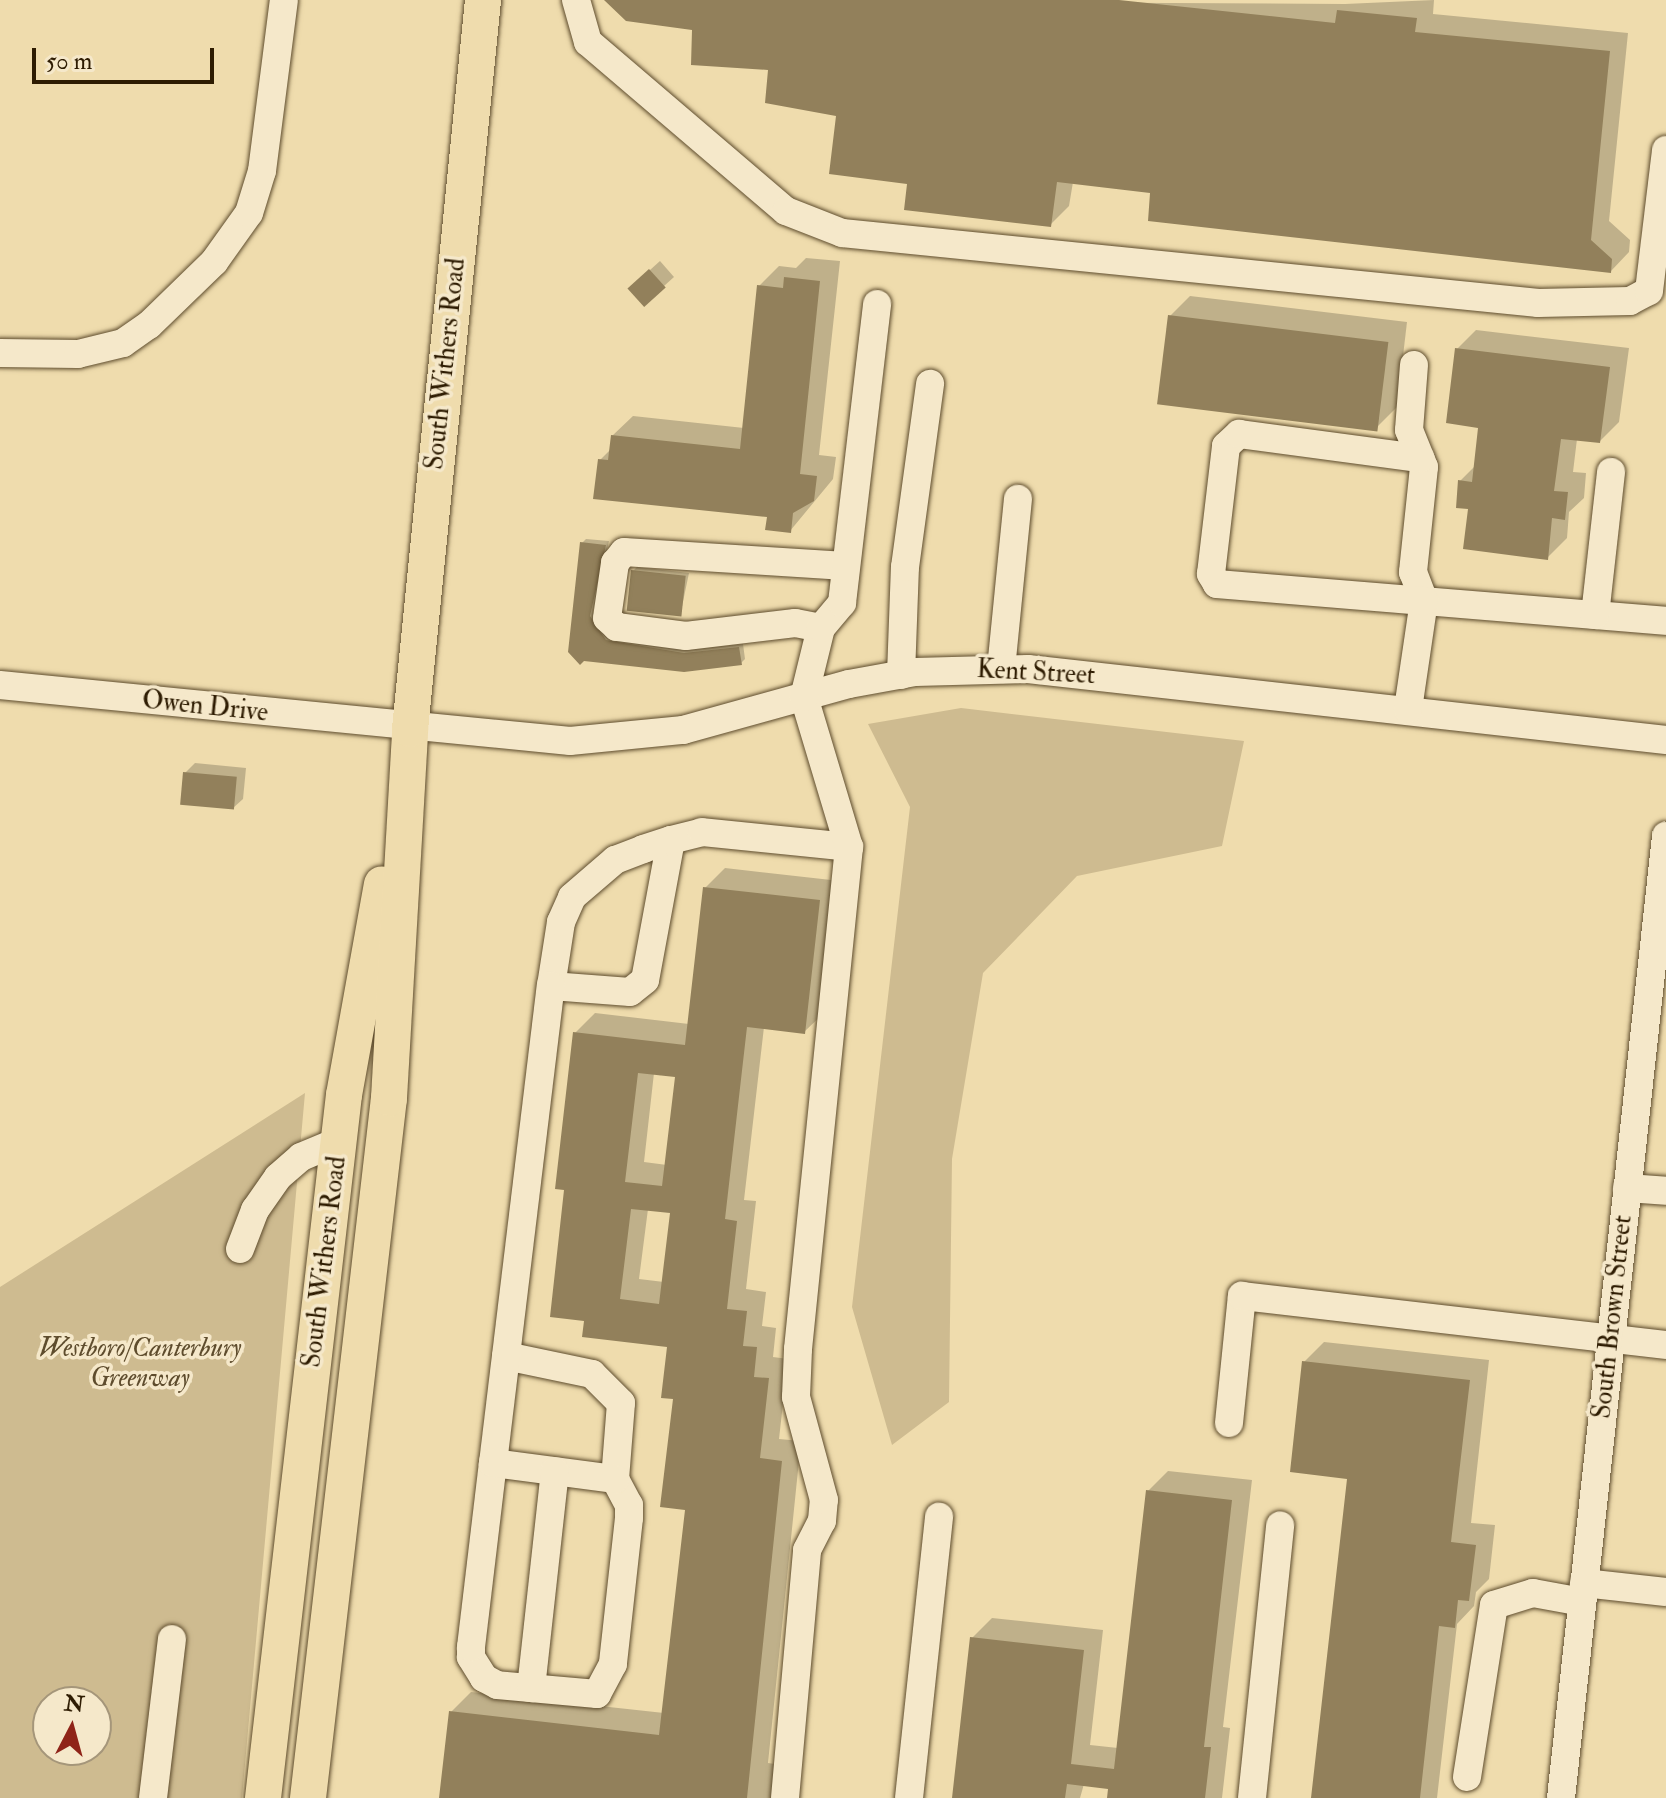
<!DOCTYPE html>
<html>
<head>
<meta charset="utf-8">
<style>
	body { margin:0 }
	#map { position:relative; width:1666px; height:1798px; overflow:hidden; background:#efdcad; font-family:"IM FELL Double Pica",serif }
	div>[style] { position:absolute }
	.green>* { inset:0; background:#cebb90 }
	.shadow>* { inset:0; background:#0003 }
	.building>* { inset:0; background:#92805b; transform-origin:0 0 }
	.roads { filter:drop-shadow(0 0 2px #5e4c2d) drop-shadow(0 0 2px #5e4c2d) }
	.minor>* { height:28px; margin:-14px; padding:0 14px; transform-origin:14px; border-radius:14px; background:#f5e8ca }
	.major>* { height:36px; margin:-18px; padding:0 18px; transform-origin:18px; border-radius:18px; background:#efdcad }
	span { translate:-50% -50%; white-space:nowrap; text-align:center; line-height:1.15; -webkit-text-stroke:7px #f5e8ca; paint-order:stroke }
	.street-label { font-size:26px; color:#2e1c02 }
	.park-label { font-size:26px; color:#5e4c2d; font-style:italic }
	.north { position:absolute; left:32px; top:1686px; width:80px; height:80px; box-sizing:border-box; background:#f5e8ca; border:2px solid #a5967a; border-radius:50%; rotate:6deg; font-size:22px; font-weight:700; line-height:32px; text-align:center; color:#2e1c02 }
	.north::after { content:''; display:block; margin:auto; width:28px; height:36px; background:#8f2418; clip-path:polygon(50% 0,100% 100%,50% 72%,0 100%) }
	.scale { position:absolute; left:32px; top:48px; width:182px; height:36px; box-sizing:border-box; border:4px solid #2e1c02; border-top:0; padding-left:10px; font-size:24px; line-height:28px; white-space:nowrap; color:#2e1c02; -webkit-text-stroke:6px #f5e8ca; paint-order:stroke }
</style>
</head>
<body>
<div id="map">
	<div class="green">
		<div style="clip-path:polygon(961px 708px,1244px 741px,1222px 846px,1077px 876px,983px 973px,952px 1159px,949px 1402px,892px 1445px,852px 1307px,910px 807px,868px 724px)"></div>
		<div style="clip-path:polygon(evenodd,305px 1093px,242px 1798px,0 1798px,0 1287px,305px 1093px,48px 1702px,96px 1702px,96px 1750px,48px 1750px,48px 1702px)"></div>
	</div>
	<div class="shadow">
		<div style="clip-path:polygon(607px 0,1345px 4px,1434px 0,1433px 14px,1628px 33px,1609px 221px,1630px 240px,1629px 252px,1611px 271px,1152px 191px,1073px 182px,1069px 206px,1050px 225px,909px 182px,838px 114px,771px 68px,694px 28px)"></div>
		<div style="clip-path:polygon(806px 258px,840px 261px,819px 455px,836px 457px,833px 479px,790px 531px,769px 516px,600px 460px,611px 449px,612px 436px,633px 416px,744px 428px,759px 286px,779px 266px,796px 268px)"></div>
		<div style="clip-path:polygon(660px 261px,674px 277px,644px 304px,640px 279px)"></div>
		<div style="clip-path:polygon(1190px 296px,1407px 322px,1397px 407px,1377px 427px,1170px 316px)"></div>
		<div style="clip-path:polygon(1476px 330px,1629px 348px,1619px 422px,1600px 441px,1577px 439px,1573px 472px,1586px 473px,1584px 498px,1569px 512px,1567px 538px,1547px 558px,1471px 507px,1460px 481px,1475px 466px,1480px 426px,1457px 349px)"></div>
		<div style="clip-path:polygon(586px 539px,609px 541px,593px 611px,610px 636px,689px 649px,743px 644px,745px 659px,741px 663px,584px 659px,582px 543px)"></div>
		<div style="clip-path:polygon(637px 567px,689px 573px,680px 616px,633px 571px)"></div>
		<div style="clip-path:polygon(195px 763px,246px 768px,243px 799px,233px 808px,185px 773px)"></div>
		<div style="clip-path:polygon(evenodd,725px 868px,840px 881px,825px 1012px,804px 1032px,764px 1027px,744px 1200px,756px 1201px,746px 1289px,766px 1292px,762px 1326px,776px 1328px,773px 1357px,788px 1359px,779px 1439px,801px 1441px,768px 1763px,788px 1766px,786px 1798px,441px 1798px,451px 1712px,471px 1692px,664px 1713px,687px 1508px,669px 1345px,586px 1319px,567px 1188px,575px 1033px,595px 1013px,689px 1024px,705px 888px,725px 868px,654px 1073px,677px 1076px,667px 1165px,644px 1162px,654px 1073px,725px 868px,648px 1209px,673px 1212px,664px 1282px,639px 1279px,648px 1209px)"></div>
		<div style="clip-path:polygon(1324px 1342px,1489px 1360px,1471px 1523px,1495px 1525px,1489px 1579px,1476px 1592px,1474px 1606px,1457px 1624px,1437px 1798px,1313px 1798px,1349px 1477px,1304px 1362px)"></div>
		<div style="clip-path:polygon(1168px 1471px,1252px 1480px,1223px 1727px,1230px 1728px,1222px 1798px,1109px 1798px,1110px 1787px,1084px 1784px,1080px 1798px,954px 1798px,972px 1638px,992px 1618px,1103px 1630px,1090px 1745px,1118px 1748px,1148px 1491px)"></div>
	</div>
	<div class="building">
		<div style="clip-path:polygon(604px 0,1119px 0,1335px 23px,1337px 10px,1417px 18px,1415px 32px,1610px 51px,1591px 240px,1612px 259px,1611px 273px,1148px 221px,1150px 193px,1057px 182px,1051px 227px,904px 210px,907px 184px,829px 174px,836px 116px,765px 103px,768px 70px,691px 65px,692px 30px,626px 21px)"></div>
		<div style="left:649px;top:269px;width:25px;height:29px;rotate:48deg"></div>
		<div style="clip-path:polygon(784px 277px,820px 281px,800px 474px,817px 476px,814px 501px,793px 513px,791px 533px,765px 530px,767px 517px,593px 499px,598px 459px,608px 460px,611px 435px,740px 449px,757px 285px,783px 288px)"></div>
		<div style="left:1168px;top:315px;width:222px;height:90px;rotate:7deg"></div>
		<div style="clip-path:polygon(1455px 348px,1610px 367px,1600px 443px,1561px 439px,1554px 491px,1568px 492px,1565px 520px,1552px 518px,1548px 560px,1463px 549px,1468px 509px,1456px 508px,1458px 480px,1472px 482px,1478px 428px,1446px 423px)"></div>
		<div style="clip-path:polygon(580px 542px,606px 545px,590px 616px,606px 640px,684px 653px,739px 647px,742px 665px,684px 672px,584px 661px,580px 665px,568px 652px)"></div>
		<div style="left:631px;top:570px;width:55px;height:41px;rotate:6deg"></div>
		<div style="left:183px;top:772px;width:54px;height:33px;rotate:5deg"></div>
		<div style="clip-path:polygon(evenodd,703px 887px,820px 900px,805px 1034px,747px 1027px,725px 1219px,737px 1221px,727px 1309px,747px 1311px,743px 1346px,757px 1347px,754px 1377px,769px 1378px,760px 1458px,782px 1461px,747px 1798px,439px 1798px,449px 1711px,659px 1735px,685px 1510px,660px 1507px,673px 1399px,661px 1398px,667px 1347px,582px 1337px,584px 1321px,550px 1317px,564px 1190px,555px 1189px,573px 1032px,685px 1045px,703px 887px,638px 1073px,675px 1077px,662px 1186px,625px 1182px,638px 1073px,703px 887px,631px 1209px,670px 1213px,659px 1304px,620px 1299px,631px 1209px)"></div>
		<div style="clip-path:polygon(1302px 1361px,1470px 1380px,1451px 1542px,1476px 1545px,1469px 1601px,1458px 1600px,1455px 1628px,1439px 1626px,1420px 1798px,1311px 1798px,1347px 1479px,1290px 1472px)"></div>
		<div style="clip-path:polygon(1146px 1490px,1232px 1500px,1204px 1747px,1211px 1747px,1205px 1798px,1107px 1798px,1108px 1789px,1067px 1784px,1065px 1798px,952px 1798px,970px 1637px,1084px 1650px,1071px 1764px,1114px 1769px)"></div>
	</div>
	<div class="roads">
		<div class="minor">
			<div style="left:576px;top:0;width:44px;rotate:74.1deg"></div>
			<div style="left:588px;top:42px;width:260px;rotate:40.5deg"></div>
			<div style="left:786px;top:211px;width:60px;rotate:21.4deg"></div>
			<div style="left:842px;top:233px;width:700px;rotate:5.74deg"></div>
			<div style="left:1538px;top:303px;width:92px;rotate:-1.2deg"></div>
			<div style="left:1630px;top:301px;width:21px;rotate:-28deg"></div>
			<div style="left:1649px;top:291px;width:142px;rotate:-83.1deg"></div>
			<div style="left:0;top:353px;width:78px;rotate:0.7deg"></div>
			<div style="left:78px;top:354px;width:46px;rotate:-13.7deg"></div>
			<div style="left:123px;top:343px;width:32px;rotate:-35deg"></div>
			<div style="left:149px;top:325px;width:91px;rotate:-44.1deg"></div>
			<div style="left:214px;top:262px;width:60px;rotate:-54.5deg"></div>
			<div style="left:249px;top:213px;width:44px;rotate:-72.8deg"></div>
			<div style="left:262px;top:171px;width:172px;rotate:-82.7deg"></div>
			<div style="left:1414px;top:365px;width:65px;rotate:94.4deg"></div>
			<div style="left:1409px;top:430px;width:40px;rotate:68deg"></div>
			<div style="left:1424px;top:467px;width:106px;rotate:96deg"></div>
			<div style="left:1413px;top:572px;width:31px;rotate:69deg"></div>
			<div style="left:1424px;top:601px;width:243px;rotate:4.7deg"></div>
			<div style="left:1595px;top:615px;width:144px;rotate:-83.6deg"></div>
			<div style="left:821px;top:628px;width:26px;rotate:-169deg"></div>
			<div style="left:795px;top:623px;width:110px;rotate:173.2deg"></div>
			<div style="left:686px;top:636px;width:70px;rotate:-172.6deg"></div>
			<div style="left:617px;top:627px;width:13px;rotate:-138deg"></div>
			<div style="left:607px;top:618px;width:56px;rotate:-81.7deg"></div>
			<div style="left:615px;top:563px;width:14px;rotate:-51deg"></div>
			<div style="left:624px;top:552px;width:222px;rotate:3.6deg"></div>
			<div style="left:1001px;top:669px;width:171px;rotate:-84.3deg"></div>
			<div style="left:901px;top:675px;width:108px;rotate:-87.9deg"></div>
			<div style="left:905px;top:567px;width:185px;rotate:-82.2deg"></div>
			<div style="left:0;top:685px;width:573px;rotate:5.61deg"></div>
			<div style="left:570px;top:741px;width:114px;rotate:-5.6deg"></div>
			<div style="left:683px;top:730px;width:172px;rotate:-15.5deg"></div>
			<div style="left:849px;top:684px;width:67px;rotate:-10.3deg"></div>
			<div style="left:915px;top:672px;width:113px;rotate:-1.5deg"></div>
			<div style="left:1028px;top:669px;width:642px;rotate:6.35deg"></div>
			<div style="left:1408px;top:709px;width:109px;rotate:-81.6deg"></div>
			<div style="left:1424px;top:601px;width:208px;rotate:-175.3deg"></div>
			<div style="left:1217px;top:584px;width:12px;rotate:-121deg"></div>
			<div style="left:1211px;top:574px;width:129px;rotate:-83.3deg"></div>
			<div style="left:1226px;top:446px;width:18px;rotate:-43deg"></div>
			<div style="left:1239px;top:434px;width:183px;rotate:7.6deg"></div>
			<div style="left:671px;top:840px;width:142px;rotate:100.5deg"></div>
			<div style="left:645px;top:980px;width:19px;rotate:141deg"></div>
			<div style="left:630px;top:992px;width:79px;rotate:-175.7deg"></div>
			<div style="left:551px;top:986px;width:65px;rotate:-81.1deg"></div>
			<div style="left:561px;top:922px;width:27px;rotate:-66deg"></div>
			<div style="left:572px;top:897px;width:57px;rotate:-40.7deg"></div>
			<div style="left:615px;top:860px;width:30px;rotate:-21deg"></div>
			<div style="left:643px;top:849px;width:29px;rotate:-18deg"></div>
			<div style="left:671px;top:840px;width:32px;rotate:-14deg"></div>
			<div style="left:702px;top:832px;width:148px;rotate:5.8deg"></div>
			<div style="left:1627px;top:1188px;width:39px;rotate:4deg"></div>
			<div style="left:240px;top:1249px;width:42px;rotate:-69deg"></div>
			<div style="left:255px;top:1210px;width:40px;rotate:-55.1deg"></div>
			<div style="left:278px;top:1177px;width:30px;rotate:-41deg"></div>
			<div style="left:301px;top:1157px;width:41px;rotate:-22.8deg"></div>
			<div style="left:506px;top:1356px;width:88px;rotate:11.8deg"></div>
			<div style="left:592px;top:1374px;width:41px;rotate:45deg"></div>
			<div style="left:621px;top:1403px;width:76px;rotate:94.5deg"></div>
			<div style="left:615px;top:1479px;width:30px;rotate:62deg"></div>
			<div style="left:629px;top:1505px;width:13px;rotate:90deg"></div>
			<div style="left:629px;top:1518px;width:147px;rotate:96.3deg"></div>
			<div style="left:613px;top:1664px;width:34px;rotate:118deg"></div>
			<div style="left:597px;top:1694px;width:100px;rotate:-174.9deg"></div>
			<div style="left:497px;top:1685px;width:15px;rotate:-152deg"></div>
			<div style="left:484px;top:1678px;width:25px;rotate:-122deg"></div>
			<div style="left:471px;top:1657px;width:10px;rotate:-90deg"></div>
			<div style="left:471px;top:1647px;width:185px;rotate:-83.2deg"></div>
			<div style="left:493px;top:1463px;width:481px;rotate:-83.1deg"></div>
			<div style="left:1229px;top:1423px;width:128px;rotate:-84.2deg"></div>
			<div style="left:1242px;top:1296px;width:427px;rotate:6.6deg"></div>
			<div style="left:493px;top:1463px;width:123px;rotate:7.5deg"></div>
			<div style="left:1584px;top:1583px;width:82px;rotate:6.3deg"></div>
			<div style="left:531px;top:1688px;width:218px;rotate:-83.7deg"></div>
			<div style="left:1467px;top:1777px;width:174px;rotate:-81.1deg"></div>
			<div style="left:1494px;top:1605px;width:41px;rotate:-17.1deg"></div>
			<div style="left:1533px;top:1593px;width:50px;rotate:10.4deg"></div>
			<div style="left:153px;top:1798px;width:160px;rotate:-83.2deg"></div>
			<div style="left:785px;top:1798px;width:249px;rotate:-84.9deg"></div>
			<div style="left:807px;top:1550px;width:33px;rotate:-63deg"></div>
			<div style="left:822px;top:1521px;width:21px;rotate:-85deg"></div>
			<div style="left:824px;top:1500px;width:107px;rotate:-105.2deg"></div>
			<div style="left:796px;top:1397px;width:48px;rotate:-87.6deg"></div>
			<div style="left:798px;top:1349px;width:505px;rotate:-84.2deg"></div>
			<div style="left:849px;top:847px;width:157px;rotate:-106.7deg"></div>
			<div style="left:804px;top:697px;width:71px;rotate:-76.2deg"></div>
			<div style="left:821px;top:628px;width:33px;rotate:-50deg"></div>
			<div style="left:842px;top:603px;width:301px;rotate:-83.3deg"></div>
			<div style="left:909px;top:1798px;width:283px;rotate:-83.9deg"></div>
			<div style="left:1252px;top:1798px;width:274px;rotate:-84.1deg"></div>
			<div style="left:1561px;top:1798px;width:968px;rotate:-83.77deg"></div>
		</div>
		<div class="major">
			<div style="left:263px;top:1798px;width:708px;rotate:-83.43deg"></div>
			<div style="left:344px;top:1095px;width:214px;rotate:-79.8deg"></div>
			<div style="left:308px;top:1798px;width:705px;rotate:-83.4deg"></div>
			<div style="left:389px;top:1098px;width:370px;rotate:-86.7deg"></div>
			<div style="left:410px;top:729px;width:733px;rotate:-84.28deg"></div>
		</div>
	</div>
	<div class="street-label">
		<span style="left:446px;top:364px;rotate:-84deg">South Withers Road</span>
		<span style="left:1036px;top:673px;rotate:3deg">Kent Street</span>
		<span style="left:205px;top:707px;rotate:6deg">Owen Drive</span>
		<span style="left:325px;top:1262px;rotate:-83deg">South Withers Road</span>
		<span style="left:1613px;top:1317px;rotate:-84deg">South Brown Street</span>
	</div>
	<div class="park-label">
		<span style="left:140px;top:1364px">Westboro/Canterbury<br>Greenway</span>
	</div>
	<div class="north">N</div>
	<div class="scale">50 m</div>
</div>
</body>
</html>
